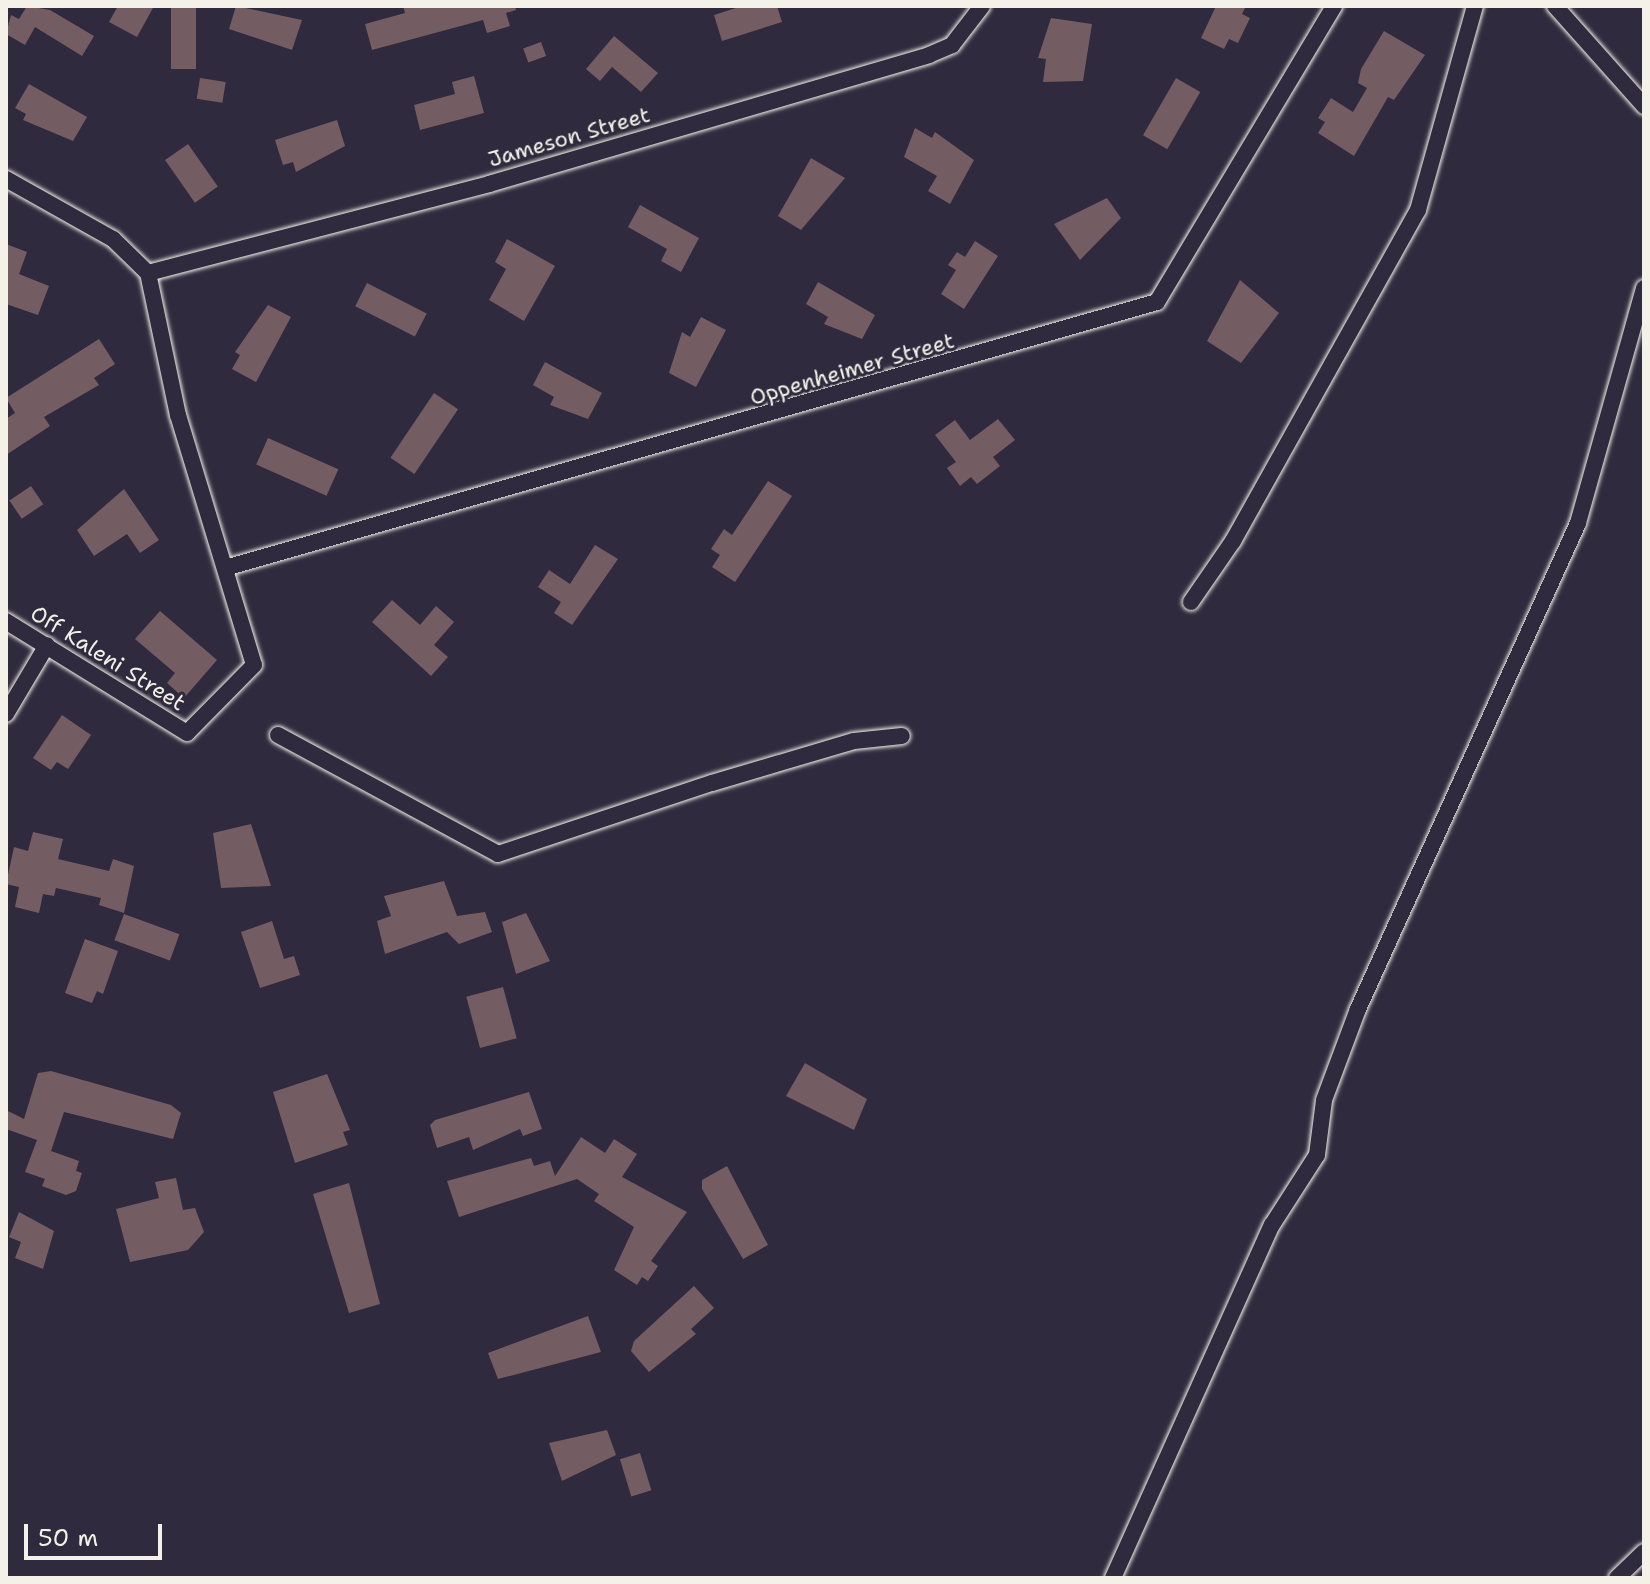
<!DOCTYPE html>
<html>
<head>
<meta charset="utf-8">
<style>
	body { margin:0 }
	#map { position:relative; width:1650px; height:1584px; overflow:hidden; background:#2f2a3d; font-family:"Shantell Sans",sans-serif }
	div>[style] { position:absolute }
	.building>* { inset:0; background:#745d62; transform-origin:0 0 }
	.roads { filter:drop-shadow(0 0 2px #f4f1e8) drop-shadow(0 0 2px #f4f1e8) }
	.minor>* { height:16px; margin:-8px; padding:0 8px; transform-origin:8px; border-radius:8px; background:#2f2a3d }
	span { translate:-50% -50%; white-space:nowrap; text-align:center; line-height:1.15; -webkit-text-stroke:6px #2f2a3d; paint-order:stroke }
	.street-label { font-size:22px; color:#f4f1e8 }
	.frame { position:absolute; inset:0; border:8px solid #f4f1e8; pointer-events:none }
	.scale { position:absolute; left:24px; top:1524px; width:138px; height:36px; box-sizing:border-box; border:4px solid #f4f1e8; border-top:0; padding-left:10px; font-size:24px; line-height:28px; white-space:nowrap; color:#f4f1e8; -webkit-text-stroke:6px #2f2a3d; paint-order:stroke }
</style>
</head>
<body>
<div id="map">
	<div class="building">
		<div style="clip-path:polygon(27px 6px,50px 10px,94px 36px,82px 56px,35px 27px,25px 45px,6px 34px,11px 15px,19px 19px)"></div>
		<div style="clip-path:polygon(118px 6px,154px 6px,137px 37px,109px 22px)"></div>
		<div style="left:171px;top:6px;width:25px;height:63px"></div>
		<div style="clip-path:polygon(236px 6px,302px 20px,292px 50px,229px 29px)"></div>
		<div style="clip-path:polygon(403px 6px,515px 6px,516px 10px,506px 13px,510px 26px,487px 33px,483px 20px,372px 50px,365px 24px,405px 13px)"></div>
		<div style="clip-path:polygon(742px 6px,777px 6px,782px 22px,722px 41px,714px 15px)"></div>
		<div style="clip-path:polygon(1216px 6px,1246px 6px,1242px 14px,1250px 18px,1238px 43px,1229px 39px,1224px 49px,1201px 38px)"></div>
		<div style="clip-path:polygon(1051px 18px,1092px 24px,1083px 81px,1043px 82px,1046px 59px,1038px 58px)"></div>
		<div style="clip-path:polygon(1384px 31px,1425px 55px,1394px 100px,1388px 97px,1354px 156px,1318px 133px,1325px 122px,1318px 118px,1331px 98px,1353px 112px,1367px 88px,1358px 83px,1361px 69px)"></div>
		<div style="clip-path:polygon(614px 36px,658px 73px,641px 92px,612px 67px,600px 81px,586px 69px)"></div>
		<div style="left:541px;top:42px;width:15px;height:19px;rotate:70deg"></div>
		<div style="clip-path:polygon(474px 76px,484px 113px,420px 130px,414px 105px,455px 94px,452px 82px)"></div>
		<div style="left:200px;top:78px;width:26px;height:21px;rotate:9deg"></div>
		<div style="left:1176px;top:78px;width:28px;height:66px;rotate:30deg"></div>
		<div style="clip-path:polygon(29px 84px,87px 117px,73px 141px,23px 120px,26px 114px,15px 108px)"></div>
		<div style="clip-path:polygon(337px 120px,345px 146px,296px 172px,293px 162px,283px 165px,275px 140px)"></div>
		<div style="clip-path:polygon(915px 128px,932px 138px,935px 132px,974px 160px,950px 204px,928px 191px,937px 176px,904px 157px)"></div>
		<div style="left:188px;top:144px;width:52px;height:28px;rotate:55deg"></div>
		<div style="clip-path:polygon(811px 158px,845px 178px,801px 230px,778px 216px)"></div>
		<div style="clip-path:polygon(1107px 198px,1121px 218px,1080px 260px,1054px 224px)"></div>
		<div style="clip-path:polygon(640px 205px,699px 238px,681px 272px,661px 261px,667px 249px,628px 227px)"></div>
		<div style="clip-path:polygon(507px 239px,555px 266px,524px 321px,489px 300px,506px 269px,495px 262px)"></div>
		<div style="clip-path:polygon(975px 241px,998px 256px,964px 309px,941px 294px,956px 270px,948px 265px,957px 252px,965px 257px)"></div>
		<div style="clip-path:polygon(6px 244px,27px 252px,19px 274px,49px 286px,38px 315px,6px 304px)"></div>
		<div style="clip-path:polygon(1240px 280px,1279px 313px,1241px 363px,1207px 341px)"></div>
		<div style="clip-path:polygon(818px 282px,875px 315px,862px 339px,824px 324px,828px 317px,806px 304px)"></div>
		<div style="left:367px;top:283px;width:67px;height:26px;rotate:27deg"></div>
		<div style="clip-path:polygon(268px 305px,291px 317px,256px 382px,232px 369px,240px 355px,235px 352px)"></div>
		<div style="clip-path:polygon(701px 317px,726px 330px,696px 387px,669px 373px,682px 332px,690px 337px)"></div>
		<div style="clip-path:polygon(99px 339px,115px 364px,94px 378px,99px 385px,44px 417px,50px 426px,6px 455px,6px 419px,15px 413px,6px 398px)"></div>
		<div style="clip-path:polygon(545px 362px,602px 393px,588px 419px,550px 405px,554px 397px,533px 385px)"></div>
		<div style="left:434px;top:393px;width:29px;height:78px;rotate:34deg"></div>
		<div style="clip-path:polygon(998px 419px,1015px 440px,993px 457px,1000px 466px,977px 484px,971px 477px,960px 486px,947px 468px,956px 462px,935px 435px,955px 420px,970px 440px)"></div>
		<div style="left:268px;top:438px;width:77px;height:29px;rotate:24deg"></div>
		<div style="clip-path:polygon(768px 481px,792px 496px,735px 582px,712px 567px,720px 555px,711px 549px,724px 529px,732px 535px)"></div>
		<div style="left:31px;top:486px;width:22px;height:26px;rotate:56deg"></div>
		<div style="clip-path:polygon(124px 489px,159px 540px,140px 553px,127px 534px,94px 556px,77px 530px)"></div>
		<div style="clip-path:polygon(595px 545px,618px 559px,572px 625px,554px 613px,561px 602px,538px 587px,549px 570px,570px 584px)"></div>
		<div style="clip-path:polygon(392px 600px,420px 625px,436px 606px,454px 622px,434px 645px,448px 657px,431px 676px,372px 622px)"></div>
		<div style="clip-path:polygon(160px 611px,217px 660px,184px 698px,167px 683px,175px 673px,135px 639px)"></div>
		<div style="clip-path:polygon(62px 715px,91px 735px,68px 769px,57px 762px,51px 770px,33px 758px)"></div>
		<div style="clip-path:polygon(251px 824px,271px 886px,221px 888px,213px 833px)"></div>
		<div style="clip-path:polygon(33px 832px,63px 839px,58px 859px,109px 871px,113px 859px,134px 866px,124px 913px,99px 905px,101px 898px,56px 888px,54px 896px,43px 894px,39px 913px,15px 907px,19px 887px,6px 884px,14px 847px,28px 851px)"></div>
		<div style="clip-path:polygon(444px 881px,457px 916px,485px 912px,492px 932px,459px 944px,447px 932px,385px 954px,377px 921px,391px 916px,384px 896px)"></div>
		<div style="clip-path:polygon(526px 913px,550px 961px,516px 974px,502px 922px)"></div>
		<div style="left:124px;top:914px;width:59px;height:28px;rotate:20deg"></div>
		<div style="clip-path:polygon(272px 921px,284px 959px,294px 956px,300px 975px,260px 988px,241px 932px)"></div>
		<div style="clip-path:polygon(85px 939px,118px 951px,103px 994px,97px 991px,92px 1003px,65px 993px)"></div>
		<div style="left:503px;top:987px;width:53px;height:38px;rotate:75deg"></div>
		<div style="clip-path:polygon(805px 1063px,867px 1099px,854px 1130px,786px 1096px)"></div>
		<div style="clip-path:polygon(51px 1071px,171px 1105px,181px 1113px,173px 1139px,64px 1112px,51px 1151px,79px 1161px,76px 1171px,82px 1173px,76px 1191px,66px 1195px,42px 1186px,45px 1179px,25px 1172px,37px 1140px,6px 1129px,6px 1110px,24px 1119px,38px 1073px)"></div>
		<div style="clip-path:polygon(327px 1074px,350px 1130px,343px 1132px,348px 1145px,295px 1163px,273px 1092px)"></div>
		<div style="clip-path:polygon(529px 1092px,542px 1129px,523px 1136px,520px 1129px,473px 1150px,469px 1137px,437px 1148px,430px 1125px,435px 1120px)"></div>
		<div style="clip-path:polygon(581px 1137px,605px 1153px,614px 1139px,637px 1154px,622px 1177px,687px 1212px,651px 1261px,658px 1266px,648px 1281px,642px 1277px,637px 1285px,614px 1270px,634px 1227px,594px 1201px,599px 1194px,577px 1179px,459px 1217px,447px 1181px,531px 1158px,534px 1166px,550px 1161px,555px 1176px)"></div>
		<div style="clip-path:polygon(727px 1166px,768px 1245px,743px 1259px,702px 1189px,702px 1180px)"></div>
		<div style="clip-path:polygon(176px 1178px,183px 1210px,195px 1208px,204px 1232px,188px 1250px,130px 1262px,116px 1209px,159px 1198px,155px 1182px)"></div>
		<div style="clip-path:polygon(349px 1183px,380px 1304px,349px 1313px,313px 1194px)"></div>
		<div style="clip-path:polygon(19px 1212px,54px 1231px,43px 1269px,15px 1258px,21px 1242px,9px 1237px)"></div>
		<div style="clip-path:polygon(694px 1286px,714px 1308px,691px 1329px,696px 1334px,649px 1372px,631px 1351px,634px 1341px)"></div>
		<div style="clip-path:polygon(588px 1316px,601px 1352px,498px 1379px,488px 1353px)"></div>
		<div style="clip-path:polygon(607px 1430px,616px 1455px,562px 1481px,549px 1443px)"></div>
		<div style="left:640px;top:1453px;width:39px;height:21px;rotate:73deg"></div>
	</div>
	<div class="roads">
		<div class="minor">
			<div style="left:1555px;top:6px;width:134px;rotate:48.3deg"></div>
			<div style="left:6px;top:179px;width:123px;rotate:29.3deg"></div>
			<div style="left:113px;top:239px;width:49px;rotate:44.2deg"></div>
			<div style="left:148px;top:273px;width:145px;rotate:78.1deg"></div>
			<div style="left:178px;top:415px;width:261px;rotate:73.1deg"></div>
			<div style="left:254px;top:665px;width:95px;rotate:134.6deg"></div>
			<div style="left:187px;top:733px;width:213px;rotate:-148.3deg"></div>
			<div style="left:148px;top:273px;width:352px;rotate:-14.6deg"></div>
			<div style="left:489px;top:184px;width:459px;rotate:-16.3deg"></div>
			<div style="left:929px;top:55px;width:25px;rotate:-23deg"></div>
			<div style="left:952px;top:45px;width:49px;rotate:-52.4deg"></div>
			<div style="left:225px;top:568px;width:969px;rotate:-15.93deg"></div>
			<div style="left:1157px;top:302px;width:345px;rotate:-59.1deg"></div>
			<div style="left:1191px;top:602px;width:74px;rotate:-55.5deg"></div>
			<div style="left:1233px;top:541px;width:379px;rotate:-60.8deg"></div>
			<div style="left:1418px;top:210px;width:212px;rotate:-74.4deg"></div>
			<div style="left:6px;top:714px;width:80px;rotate:-59.3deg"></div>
			<div style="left:278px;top:735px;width:250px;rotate:28.4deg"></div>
			<div style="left:498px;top:854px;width:225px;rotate:-18.4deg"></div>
			<div style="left:712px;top:783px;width:148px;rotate:-16.5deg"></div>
			<div style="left:854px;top:741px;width:48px;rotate:-5.9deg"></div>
			<div style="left:1113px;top:1578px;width:387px;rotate:-65.8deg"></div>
			<div style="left:1272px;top:1225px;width:83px;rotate:-57.3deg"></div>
			<div style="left:1317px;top:1155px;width:55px;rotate:-82.7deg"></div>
			<div style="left:1324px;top:1100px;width:97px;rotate:-69.5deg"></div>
			<div style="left:1358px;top:1009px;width:533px;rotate:-65.64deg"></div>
			<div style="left:1578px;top:523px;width:244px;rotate:-74.3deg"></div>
			<div style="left:1617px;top:1578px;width:37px;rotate:-44deg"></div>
		</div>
	</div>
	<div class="street-label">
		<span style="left:569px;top:137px;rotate:-16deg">Jameson Street</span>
		<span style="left:852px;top:369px;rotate:-16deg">Oppenheimer Street</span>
		<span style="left:108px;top:658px;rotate:32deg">Off Kaleni Street</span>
	</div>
	<div class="frame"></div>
	<div class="scale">50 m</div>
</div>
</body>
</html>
